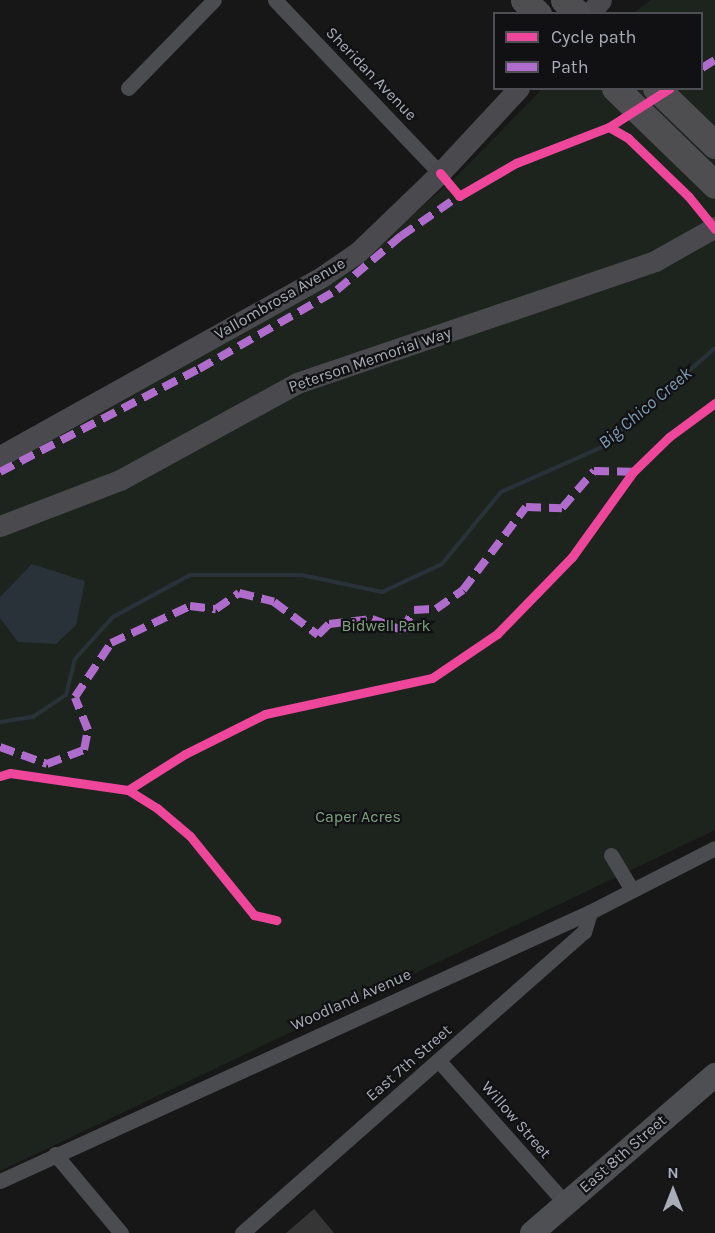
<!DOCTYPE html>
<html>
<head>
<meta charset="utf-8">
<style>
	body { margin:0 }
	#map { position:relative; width:715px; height:1233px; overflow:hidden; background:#171717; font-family:Karla,sans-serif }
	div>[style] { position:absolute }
	.green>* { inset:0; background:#1d241e }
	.water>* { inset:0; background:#2a3239 }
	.stream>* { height:4px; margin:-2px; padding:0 2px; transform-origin:2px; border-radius:2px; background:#2a3239 }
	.building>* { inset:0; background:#353536 }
	.street>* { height:15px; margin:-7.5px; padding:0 7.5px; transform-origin:7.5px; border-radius:7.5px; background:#4b4c50 }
	.secondary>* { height:21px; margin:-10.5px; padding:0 10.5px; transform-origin:10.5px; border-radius:10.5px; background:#4a4a4e }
	.primary>* { height:24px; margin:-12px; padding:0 12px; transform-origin:12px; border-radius:12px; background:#4d4f52 }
	.highway>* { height:27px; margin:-13.5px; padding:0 13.5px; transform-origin:13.5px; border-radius:13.5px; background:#4e4e51 }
	.quiet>* { height:8px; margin-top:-4px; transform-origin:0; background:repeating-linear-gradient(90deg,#b06ccc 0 15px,transparent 0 23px) }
	.cycleway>* { height:9px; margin:-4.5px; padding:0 4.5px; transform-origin:4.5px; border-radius:4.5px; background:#ed469a }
	span { translate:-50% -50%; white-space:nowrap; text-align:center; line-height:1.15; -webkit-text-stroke:4.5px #111113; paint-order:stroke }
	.street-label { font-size:16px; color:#a8adb8 }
	.park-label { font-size:16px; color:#7fa381 }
	.water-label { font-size:18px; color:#7f9bb3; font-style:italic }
	.legend { position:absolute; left:493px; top:12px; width:210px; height:78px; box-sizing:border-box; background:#111113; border:2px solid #4d4f55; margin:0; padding:8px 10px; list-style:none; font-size:18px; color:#a8adb8 }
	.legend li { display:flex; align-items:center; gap:12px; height:30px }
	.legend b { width:30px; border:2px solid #4d4f55 }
	.north { position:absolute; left:643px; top:1161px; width:60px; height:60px; -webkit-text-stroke:4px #111113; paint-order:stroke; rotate:0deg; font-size:16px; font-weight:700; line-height:24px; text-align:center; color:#a8adb8 }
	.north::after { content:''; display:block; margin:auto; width:21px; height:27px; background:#a8adb8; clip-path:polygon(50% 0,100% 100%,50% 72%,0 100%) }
</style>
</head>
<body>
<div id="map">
	<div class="green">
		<div style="clip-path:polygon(651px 0,715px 0,715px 830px,0 1171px,0 464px,340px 278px,456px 177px,542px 89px,702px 88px,702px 14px,633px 13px)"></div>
	</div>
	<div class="water">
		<div style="clip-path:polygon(32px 564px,85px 581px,76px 625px,56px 644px,18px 642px,0 618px,0 597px)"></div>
	</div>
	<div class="stream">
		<div style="left:0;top:722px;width:33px;rotate:-9deg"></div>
		<div style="left:33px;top:717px;width:40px;rotate:-34deg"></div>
		<div style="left:66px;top:695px;width:37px;rotate:-76deg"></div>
		<div style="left:75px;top:659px;width:57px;rotate:-47.9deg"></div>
		<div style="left:113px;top:617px;width:88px;rotate:-28.6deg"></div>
		<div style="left:190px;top:575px;width:112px"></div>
		<div style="left:302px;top:575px;width:82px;rotate:12deg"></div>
		<div style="left:382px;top:592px;width:66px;rotate:-25deg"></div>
		<div style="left:442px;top:564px;width:93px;rotate:-50.7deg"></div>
		<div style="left:501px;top:492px;width:108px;rotate:-24deg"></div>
		<div style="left:600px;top:448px;width:152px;rotate:-41deg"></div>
	</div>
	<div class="building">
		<div style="clip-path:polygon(314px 1209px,334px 1233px,286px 1233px)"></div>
	</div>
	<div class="street">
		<div style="left:275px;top:0;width:239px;rotate:46.4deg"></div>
		<div style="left:128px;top:88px;width:123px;rotate:-45.7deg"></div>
		<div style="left:611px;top:855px;width:41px;rotate:59deg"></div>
		<div style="left:439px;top:1061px;width:191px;rotate:48.4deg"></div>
		<div style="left:55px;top:1154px;width:103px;rotate:50.1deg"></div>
		<div style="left:0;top:1181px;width:648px;rotate:-24.51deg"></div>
		<div style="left:590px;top:912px;width:140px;rotate:-27.1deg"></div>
		<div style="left:242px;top:1233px;width:456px;rotate:-41.4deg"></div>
		<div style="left:584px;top:932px;width:21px;rotate:-73deg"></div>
	</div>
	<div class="secondary">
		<div style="left:589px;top:14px;width:18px;rotate:-49deg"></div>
		<div style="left:0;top:456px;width:370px;rotate:-29.1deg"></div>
		<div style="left:323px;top:276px;width:42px;rotate:-34.4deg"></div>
		<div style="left:358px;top:252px;width:114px;rotate:-43.9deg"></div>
		<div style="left:440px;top:173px;width:116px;rotate:-47.1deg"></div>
		<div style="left:0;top:526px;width:129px;rotate:-21deg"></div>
		<div style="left:120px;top:480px;width:202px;rotate:-28.7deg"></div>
		<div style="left:297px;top:383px;width:378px;rotate:-18.8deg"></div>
		<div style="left:655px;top:261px;width:69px;rotate:-29.5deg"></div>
	</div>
	<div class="primary">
		<div style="left:532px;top:1233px;width:242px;rotate:-40.8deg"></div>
	</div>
	<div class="highway">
		<div style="left:524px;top:0;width:20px;rotate:45deg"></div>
		<div style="left:564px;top:0;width:20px;rotate:45deg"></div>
		<div style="left:615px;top:88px;width:139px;rotate:44.1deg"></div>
		<div style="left:656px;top:88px;width:82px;rotate:44deg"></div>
	</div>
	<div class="quiet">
		<div style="left:702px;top:68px;width:15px;rotate:-32deg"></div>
		<div style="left:0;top:472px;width:224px;rotate:-27.4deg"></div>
		<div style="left:199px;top:369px;width:159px;rotate:-29.8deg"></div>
		<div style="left:337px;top:290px;width:84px;rotate:-40.2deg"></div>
		<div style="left:401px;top:236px;width:70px;rotate:-34.6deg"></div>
		<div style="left:0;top:747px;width:50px;rotate:19.9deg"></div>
		<div style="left:47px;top:764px;width:40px;rotate:-21deg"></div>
		<div style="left:84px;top:750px;width:20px;rotate:-79deg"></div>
		<div style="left:88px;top:730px;width:35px;rotate:-112deg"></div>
		<div style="left:75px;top:697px;width:65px;rotate:-56.3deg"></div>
		<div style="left:111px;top:643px;width:87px;rotate:-25.1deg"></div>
		<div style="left:190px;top:606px;width:26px;rotate:7deg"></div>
		<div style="left:216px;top:609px;width:28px;rotate:-35deg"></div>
		<div style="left:239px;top:593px;width:36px;rotate:14deg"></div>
		<div style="left:274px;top:602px;width:55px;rotate:36.9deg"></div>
		<div style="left:318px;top:635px;width:16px;rotate:-45deg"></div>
		<div style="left:329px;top:624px;width:43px;rotate:-6.6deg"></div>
		<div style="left:372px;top:619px;width:32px;rotate:20deg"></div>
		<div style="left:402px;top:630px;width:23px;rotate:-59deg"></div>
		<div style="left:414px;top:610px;width:22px;rotate:-3deg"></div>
		<div style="left:436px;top:609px;width:33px;rotate:-35deg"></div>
		<div style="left:463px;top:590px;width:104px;rotate:-52.8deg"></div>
		<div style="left:526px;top:507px;width:36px;rotate:2deg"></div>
		<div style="left:562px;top:508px;width:49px;rotate:-49.1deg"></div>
		<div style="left:594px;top:471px;width:39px;rotate:1deg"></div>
	</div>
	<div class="cycleway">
		<div style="left:609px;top:127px;width:22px;rotate:30deg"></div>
		<div style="left:628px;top:138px;width:85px;rotate:44deg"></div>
		<div style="left:689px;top:197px;width:41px;rotate:50.9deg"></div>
		<div style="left:440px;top:173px;width:30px;rotate:50deg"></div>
		<div style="left:459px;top:196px;width:66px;rotate:-30.1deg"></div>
		<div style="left:516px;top:163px;width:100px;rotate:-21.2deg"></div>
		<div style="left:609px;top:127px;width:72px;rotate:-32.6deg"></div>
		<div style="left:0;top:776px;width:10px;rotate:-17deg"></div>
		<div style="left:10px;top:773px;width:119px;rotate:8.2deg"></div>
		<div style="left:128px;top:790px;width:67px;rotate:-32.3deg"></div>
		<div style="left:185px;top:754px;width:89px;rotate:-26.6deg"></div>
		<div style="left:265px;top:714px;width:171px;rotate:-12.2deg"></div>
		<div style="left:432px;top:678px;width:78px;rotate:-34.1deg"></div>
		<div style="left:497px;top:634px;width:107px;rotate:-45.8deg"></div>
		<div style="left:572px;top:557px;width:105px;rotate:-54.3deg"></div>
		<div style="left:633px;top:472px;width:50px;rotate:-44.2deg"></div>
		<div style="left:669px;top:437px;width:57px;rotate:-36.5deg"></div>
		<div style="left:128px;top:790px;width:34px;rotate:32deg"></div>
		<div style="left:157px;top:808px;width:43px;rotate:40.3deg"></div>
		<div style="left:190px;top:836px;width:102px;rotate:51deg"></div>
		<div style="left:254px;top:915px;width:23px;rotate:13deg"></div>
	</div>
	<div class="street-label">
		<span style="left:371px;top:74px;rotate:46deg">Sheridan Avenue</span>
		<span style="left:280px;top:299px;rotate:-30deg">Vallombrosa Avenue</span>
		<span style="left:370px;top:360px;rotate:-19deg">Peterson Memorial Way</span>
		<span style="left:351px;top:1000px;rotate:-24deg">Woodland Avenue</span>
		<span style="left:409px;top:1063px;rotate:-41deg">East 7th Street</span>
		<span style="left:516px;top:1120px;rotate:49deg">Willow Street</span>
		<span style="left:623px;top:1154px;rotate:-41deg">East 8th Street</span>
	</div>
	<div class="park-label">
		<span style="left:386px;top:626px">Bidwell Park</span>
		<span style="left:358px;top:817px">Caper Acres</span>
	</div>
	<div class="water-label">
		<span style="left:645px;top:408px;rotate:-40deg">Big Chico Creek</span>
	</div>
	<ul class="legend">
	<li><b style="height:8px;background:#ed469a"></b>Cycle path</li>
	<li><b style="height:8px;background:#b06ccc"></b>Path</li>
	</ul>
	<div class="north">N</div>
</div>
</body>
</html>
